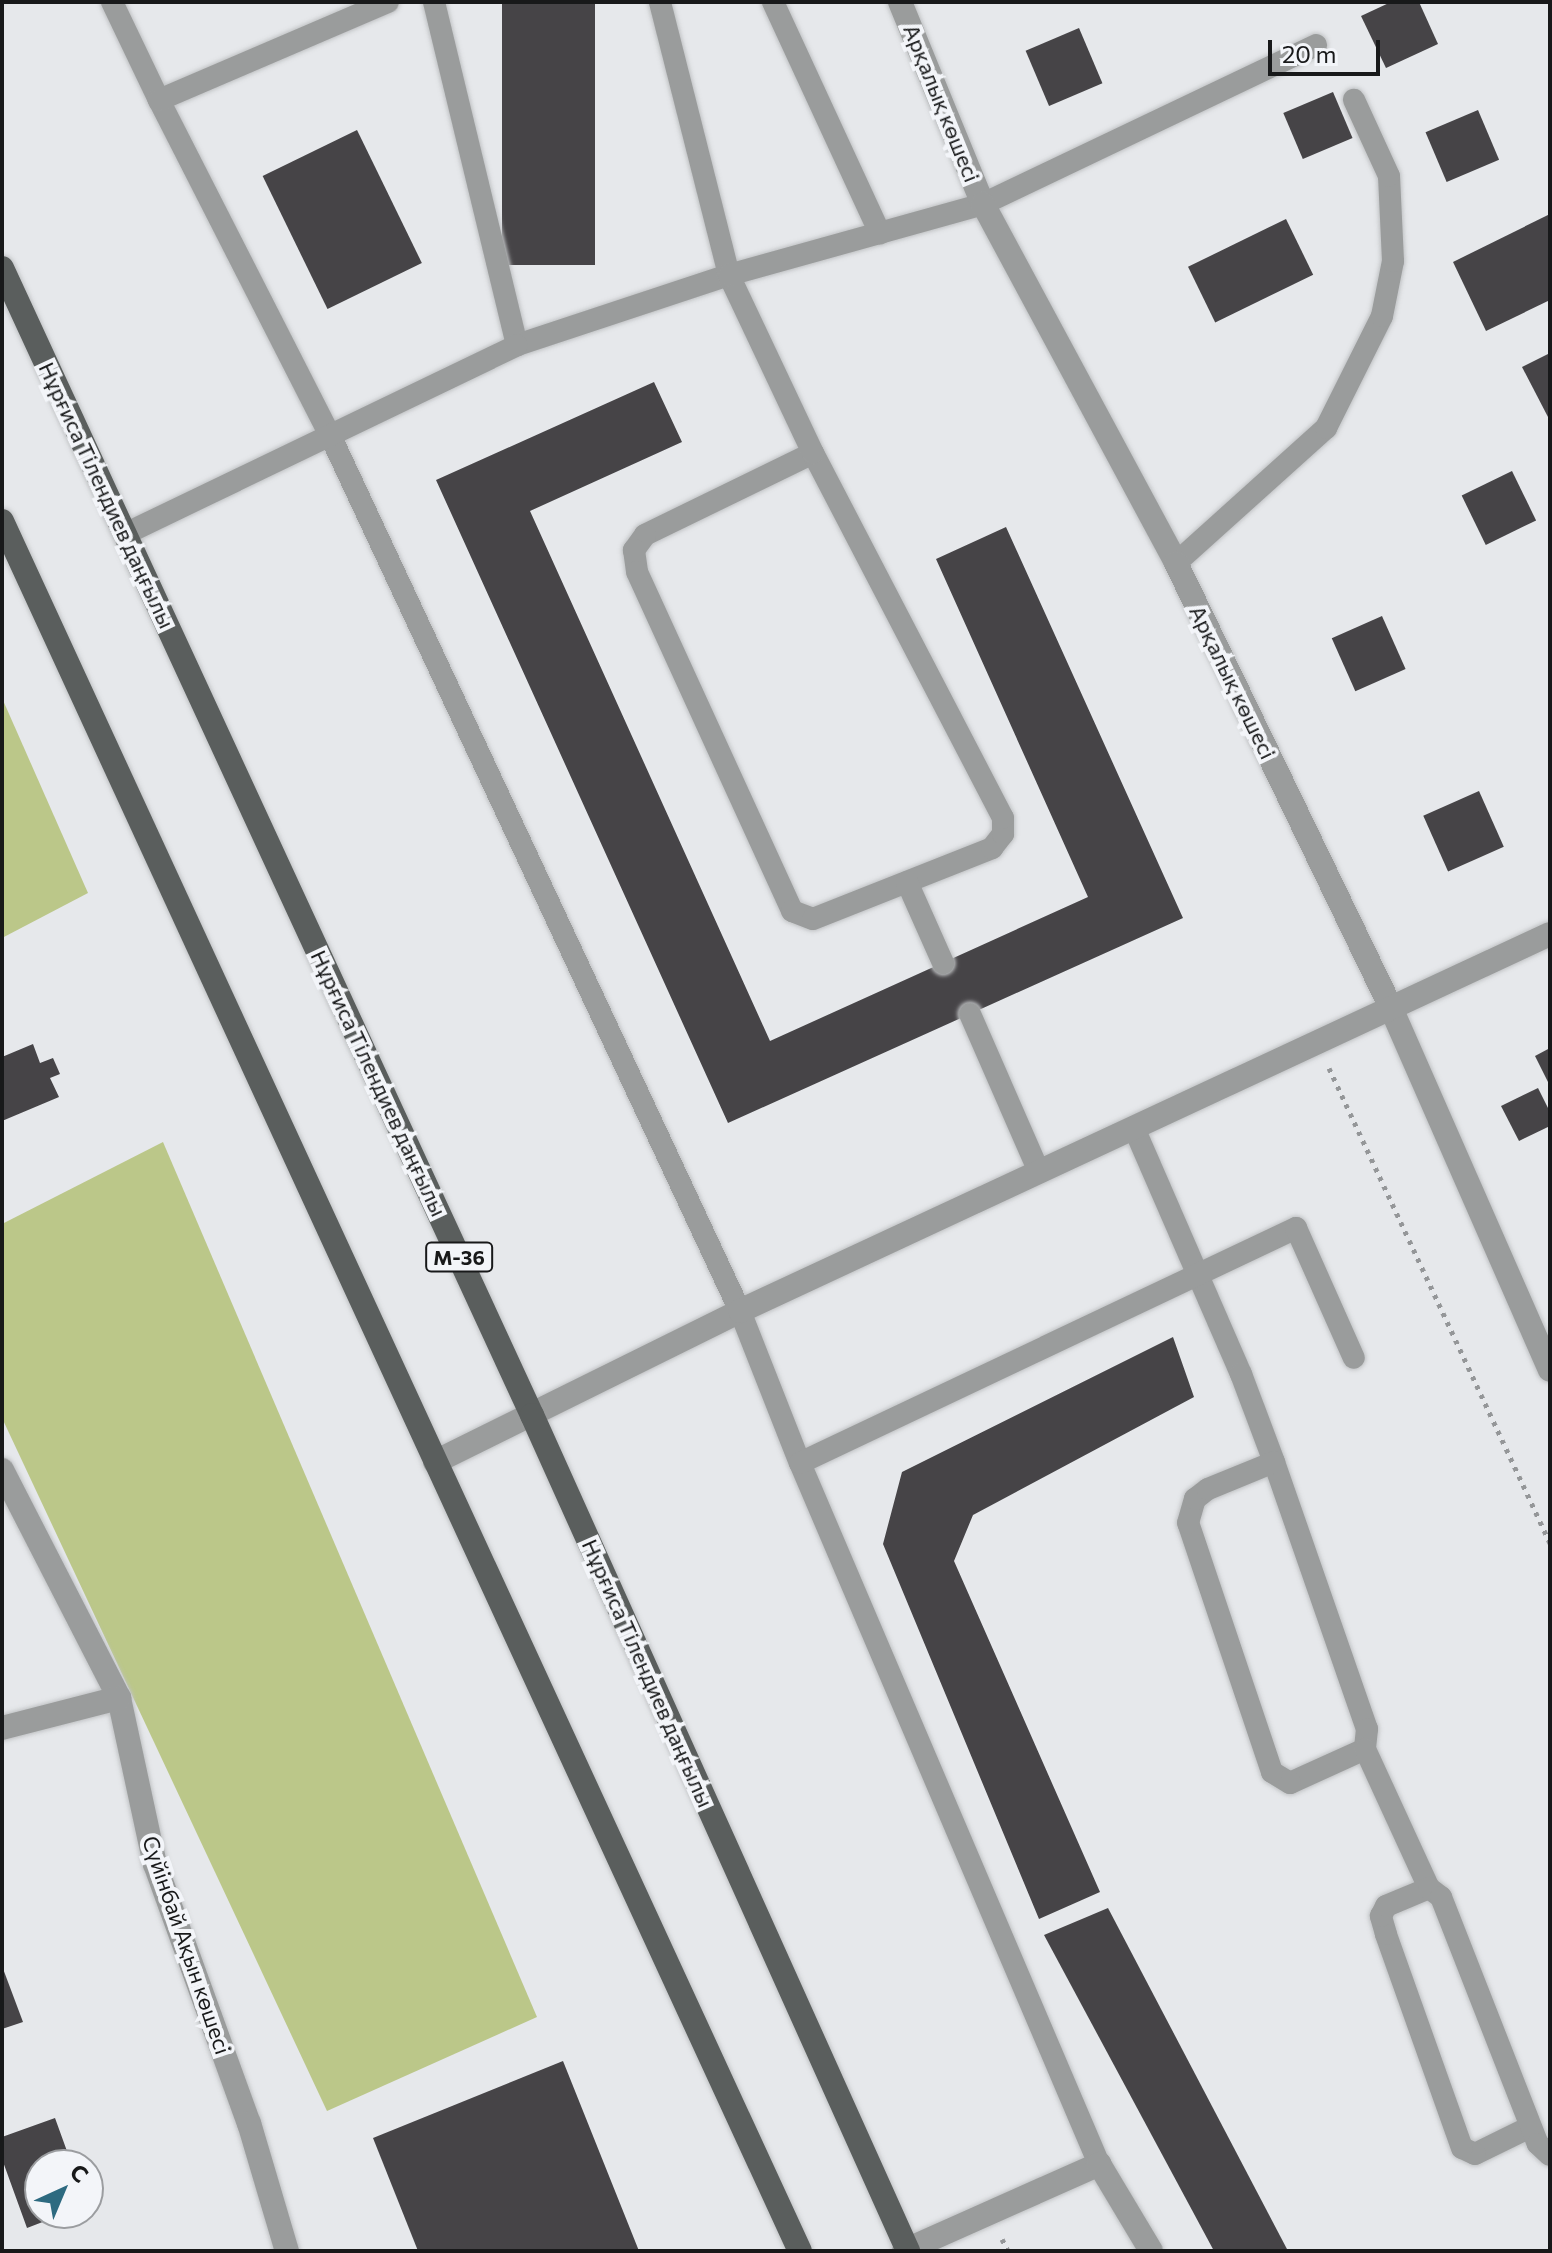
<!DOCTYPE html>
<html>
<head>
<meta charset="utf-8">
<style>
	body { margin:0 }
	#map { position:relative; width:1552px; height:2253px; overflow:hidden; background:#e6e8eb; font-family:Commissioner,sans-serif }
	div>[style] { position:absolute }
	.green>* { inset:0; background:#bbc789 }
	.building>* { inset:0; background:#464447; transform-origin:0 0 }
	.path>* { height:5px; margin-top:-2.5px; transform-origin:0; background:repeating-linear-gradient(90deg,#949698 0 4px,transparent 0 10px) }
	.roads { filter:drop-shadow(0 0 2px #c1c3c5) drop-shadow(0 0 2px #c1c3c5) }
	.lane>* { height:22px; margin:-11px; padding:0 11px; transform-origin:11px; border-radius:11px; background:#9a9c9c }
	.street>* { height:24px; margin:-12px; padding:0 12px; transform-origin:12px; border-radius:12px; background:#9a9c9c }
	.primary>* { height:24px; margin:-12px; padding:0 12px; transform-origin:12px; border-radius:12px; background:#5a5e5d }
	span { translate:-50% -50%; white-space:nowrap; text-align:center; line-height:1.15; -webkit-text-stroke:8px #f3f5f9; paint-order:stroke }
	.shield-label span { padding:2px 6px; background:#f3f5f9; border:2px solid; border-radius:6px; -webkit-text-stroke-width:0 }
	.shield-label { font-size:20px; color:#18191a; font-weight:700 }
	.street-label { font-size:22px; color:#18191a }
	.frame { position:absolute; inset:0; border:4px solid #18191a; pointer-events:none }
	.north { position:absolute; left:24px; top:2149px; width:80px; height:80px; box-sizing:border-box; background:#f3f5f9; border:2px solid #9b9da0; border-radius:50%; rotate:44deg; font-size:22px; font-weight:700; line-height:32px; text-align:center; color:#18191a }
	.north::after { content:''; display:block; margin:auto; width:28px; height:36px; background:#2d6a80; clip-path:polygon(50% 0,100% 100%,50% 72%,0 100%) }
	.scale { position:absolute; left:1268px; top:40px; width:112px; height:36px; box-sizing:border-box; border:4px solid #18191a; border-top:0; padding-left:10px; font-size:24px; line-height:28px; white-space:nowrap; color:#18191a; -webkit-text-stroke:6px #f3f5f9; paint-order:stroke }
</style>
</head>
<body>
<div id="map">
	<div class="green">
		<div style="clip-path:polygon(2px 698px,88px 893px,2px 938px)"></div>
		<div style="clip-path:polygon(163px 1142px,537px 2017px,327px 2111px,2px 1418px,2px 1224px)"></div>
	</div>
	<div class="building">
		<div style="left:502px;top:2px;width:93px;height:263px"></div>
		<div style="clip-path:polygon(1391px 2px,1419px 2px,1438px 44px,1386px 68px,1361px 16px)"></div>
		<div style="left:1079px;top:28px;width:60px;height:58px;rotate:67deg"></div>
		<div style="left:1333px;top:92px;width:50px;height:54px;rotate:67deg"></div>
		<div style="left:1478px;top:110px;width:54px;height:57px;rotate:67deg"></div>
		<div style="left:357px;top:130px;width:148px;height:105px;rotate:64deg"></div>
		<div style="clip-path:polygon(1550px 214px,1550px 300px,1486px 331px,1453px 262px)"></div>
		<div style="left:1286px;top:219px;width:62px;height:109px;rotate:64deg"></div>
		<div style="clip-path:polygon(1550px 353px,1550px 416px,1548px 417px,1522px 367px)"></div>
		<div style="clip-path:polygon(654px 382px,682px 442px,530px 511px,770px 1041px,1088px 897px,936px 559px,1006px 527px,1183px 918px,728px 1123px,436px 480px)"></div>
		<div style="left:1512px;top:471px;width:55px;height:56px;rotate:64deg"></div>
		<div style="left:1382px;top:616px;width:58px;height:55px;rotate:66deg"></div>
		<div style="left:1479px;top:791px;width:61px;height:61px;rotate:66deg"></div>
		<div style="clip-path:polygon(33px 1044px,40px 1063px,53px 1058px,60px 1074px,50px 1078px,59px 1097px,2px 1121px,2px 1057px)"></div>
		<div style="clip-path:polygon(1550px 1048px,1550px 1086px,1535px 1056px)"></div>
		<div style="clip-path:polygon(1538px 1088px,1550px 1112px,1550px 1126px,1519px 1141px,1501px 1106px)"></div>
		<div style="clip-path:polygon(1173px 1337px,1194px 1397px,973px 1515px,954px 1561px,1100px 1892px,1039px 1919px,883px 1544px,902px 1472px)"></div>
		<div style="clip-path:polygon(1108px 1908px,1288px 2251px,1214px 2251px,1044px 1935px)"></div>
		<div style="clip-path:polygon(2px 1966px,23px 2022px,2px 2029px)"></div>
		<div style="clip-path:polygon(563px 2061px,639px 2251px,418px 2251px,373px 2138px)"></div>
		<div style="clip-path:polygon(55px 2118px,72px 2165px,40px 2165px,40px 2213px,66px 2213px,27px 2228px,2px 2159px,2px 2137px)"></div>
	</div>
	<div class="path">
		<div style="left:1329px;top:1068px;width:524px;rotate:65.05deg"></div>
		<div style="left:1002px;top:2239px;width:13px;rotate:63deg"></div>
	</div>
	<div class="roads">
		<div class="lane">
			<div style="left:112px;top:2px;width:109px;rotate:64.4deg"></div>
			<div style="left:159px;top:100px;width:376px;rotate:63deg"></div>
			<div style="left:330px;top:435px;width:967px;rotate:64.92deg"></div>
			<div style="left:740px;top:1311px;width:163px;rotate:68.5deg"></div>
			<div style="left:800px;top:1463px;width:762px;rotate:66.9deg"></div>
			<div style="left:434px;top:2px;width:353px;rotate:76.4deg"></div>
			<div style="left:517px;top:345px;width:223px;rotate:-18.3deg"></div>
			<div style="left:729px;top:275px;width:282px;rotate:-104.2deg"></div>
			<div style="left:773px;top:2px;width:255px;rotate:65.2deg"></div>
			<div style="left:159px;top:100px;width:249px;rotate:-23.2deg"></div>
			<div style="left:813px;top:453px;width:187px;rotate:154deg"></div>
			<div style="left:645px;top:535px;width:19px;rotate:126deg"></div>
			<div style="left:634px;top:550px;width:22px;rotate:82deg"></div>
			<div style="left:637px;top:572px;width:373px;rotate:65.4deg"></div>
			<div style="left:792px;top:911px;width:22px;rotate:21deg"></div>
			<div style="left:813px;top:919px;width:193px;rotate:-21.6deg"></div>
			<div style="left:992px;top:848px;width:18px;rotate:-52deg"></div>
			<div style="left:1003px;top:834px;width:16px;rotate:-90deg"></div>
			<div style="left:1003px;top:818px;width:411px;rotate:-117.5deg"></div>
			<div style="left:813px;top:453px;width:197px;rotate:-115.3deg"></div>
			<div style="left:729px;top:275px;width:264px;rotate:-15.6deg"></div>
			<div style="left:983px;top:204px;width:369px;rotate:-25.5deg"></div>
			<div style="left:125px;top:534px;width:435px;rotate:-25.7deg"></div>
			<div style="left:1176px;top:563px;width:202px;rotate:-42deg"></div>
			<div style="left:1326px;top:428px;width:125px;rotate:-63.4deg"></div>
			<div style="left:1382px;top:316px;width:56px;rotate:-78.7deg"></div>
			<div style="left:1393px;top:261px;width:85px;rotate:-92.7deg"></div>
			<div style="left:1389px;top:176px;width:84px;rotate:-114.7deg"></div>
			<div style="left:907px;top:882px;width:89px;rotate:66deg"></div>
			<div style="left:970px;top:1014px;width:172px;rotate:66.4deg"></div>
			<div style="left:1134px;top:1128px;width:268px;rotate:66.5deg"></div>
			<div style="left:1241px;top:1374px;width:94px;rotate:69.4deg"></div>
			<div style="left:1274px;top:1462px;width:283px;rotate:70.8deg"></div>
			<div style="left:1367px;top:1729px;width:20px;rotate:96deg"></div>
			<div style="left:1365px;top:1749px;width:82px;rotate:155.6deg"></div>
			<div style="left:1290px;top:1783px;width:21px;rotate:-149deg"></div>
			<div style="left:1272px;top:1772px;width:263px;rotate:-108.6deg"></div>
			<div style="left:1188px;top:1523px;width:25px;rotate:-74deg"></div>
			<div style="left:1195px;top:1499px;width:16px;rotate:-38deg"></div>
			<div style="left:1208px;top:1489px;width:71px;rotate:-22.2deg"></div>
			<div style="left:800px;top:1463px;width:549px;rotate:-25.35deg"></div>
			<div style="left:1296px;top:1228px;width:142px;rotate:66deg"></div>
			<div style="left:1365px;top:1749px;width:153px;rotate:65.3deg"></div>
			<div style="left:1530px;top:2127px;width:61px;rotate:153.9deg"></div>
			<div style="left:1475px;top:2154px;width:14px;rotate:-155deg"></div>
			<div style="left:1462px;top:2148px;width:227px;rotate:-109.6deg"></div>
			<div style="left:1386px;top:1934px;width:19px;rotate:-106deg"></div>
			<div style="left:1381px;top:1916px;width:11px;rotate:-63deg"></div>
			<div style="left:1386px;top:1906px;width:47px;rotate:-22.7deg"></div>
			<div style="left:1429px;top:1888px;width:15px;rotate:37deg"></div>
			<div style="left:1441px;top:1897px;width:265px;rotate:68.6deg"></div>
			<div style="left:1538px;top:2144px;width:16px;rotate:43deg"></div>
		</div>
		<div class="street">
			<div style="left:900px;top:2px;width:218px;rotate:67.7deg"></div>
			<div style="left:983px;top:204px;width:408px;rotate:61.7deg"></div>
			<div style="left:1176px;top:563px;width:494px;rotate:64.2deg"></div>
			<div style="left:1391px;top:1008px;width:395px;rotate:66.3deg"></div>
			<div style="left:435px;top:1462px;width:340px;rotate:-26.3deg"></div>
			<div style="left:740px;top:1311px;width:893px;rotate:-24.96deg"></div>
			<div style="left:2px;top:1470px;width:256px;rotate:62.8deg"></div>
			<div style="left:119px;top:1698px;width:170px;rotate:77.8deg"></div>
			<div style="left:155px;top:1864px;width:276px;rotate:70.1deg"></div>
			<div style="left:249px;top:2123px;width:134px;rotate:73.5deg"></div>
			<div style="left:2px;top:1728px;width:121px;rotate:-14.4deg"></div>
			<div style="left:904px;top:2251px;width:214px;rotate:-24deg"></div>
			<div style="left:1099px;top:2164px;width:101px;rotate:59.1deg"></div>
		</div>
		<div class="primary">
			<div style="left:2px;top:268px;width:1264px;rotate:65.2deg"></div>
			<div style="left:532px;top:1415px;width:917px;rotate:65.78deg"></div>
			<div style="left:2px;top:521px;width:1905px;rotate:65.24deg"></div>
		</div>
	</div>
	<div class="shield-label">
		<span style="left:459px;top:1257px">M-36</span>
	</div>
	<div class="street-label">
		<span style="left:942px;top:103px;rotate:68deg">Арқалық көшесі</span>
		<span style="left:107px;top:495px;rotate:65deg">Нұрғиса Тілендиев даңғылы</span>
		<span style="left:1233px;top:682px;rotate:64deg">Арқалық көшесі</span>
		<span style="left:379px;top:1083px;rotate:65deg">Нұрғиса Тілендиев даңғылы</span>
		<span style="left:648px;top:1673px;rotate:66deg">Нұрғиса Тілендиев даңғылы</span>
		<span style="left:187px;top:1945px;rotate:71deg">Сүйінбай Ақын көшесі</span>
	</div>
	<div class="frame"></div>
	<div class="north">С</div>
	<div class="scale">20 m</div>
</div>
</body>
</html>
